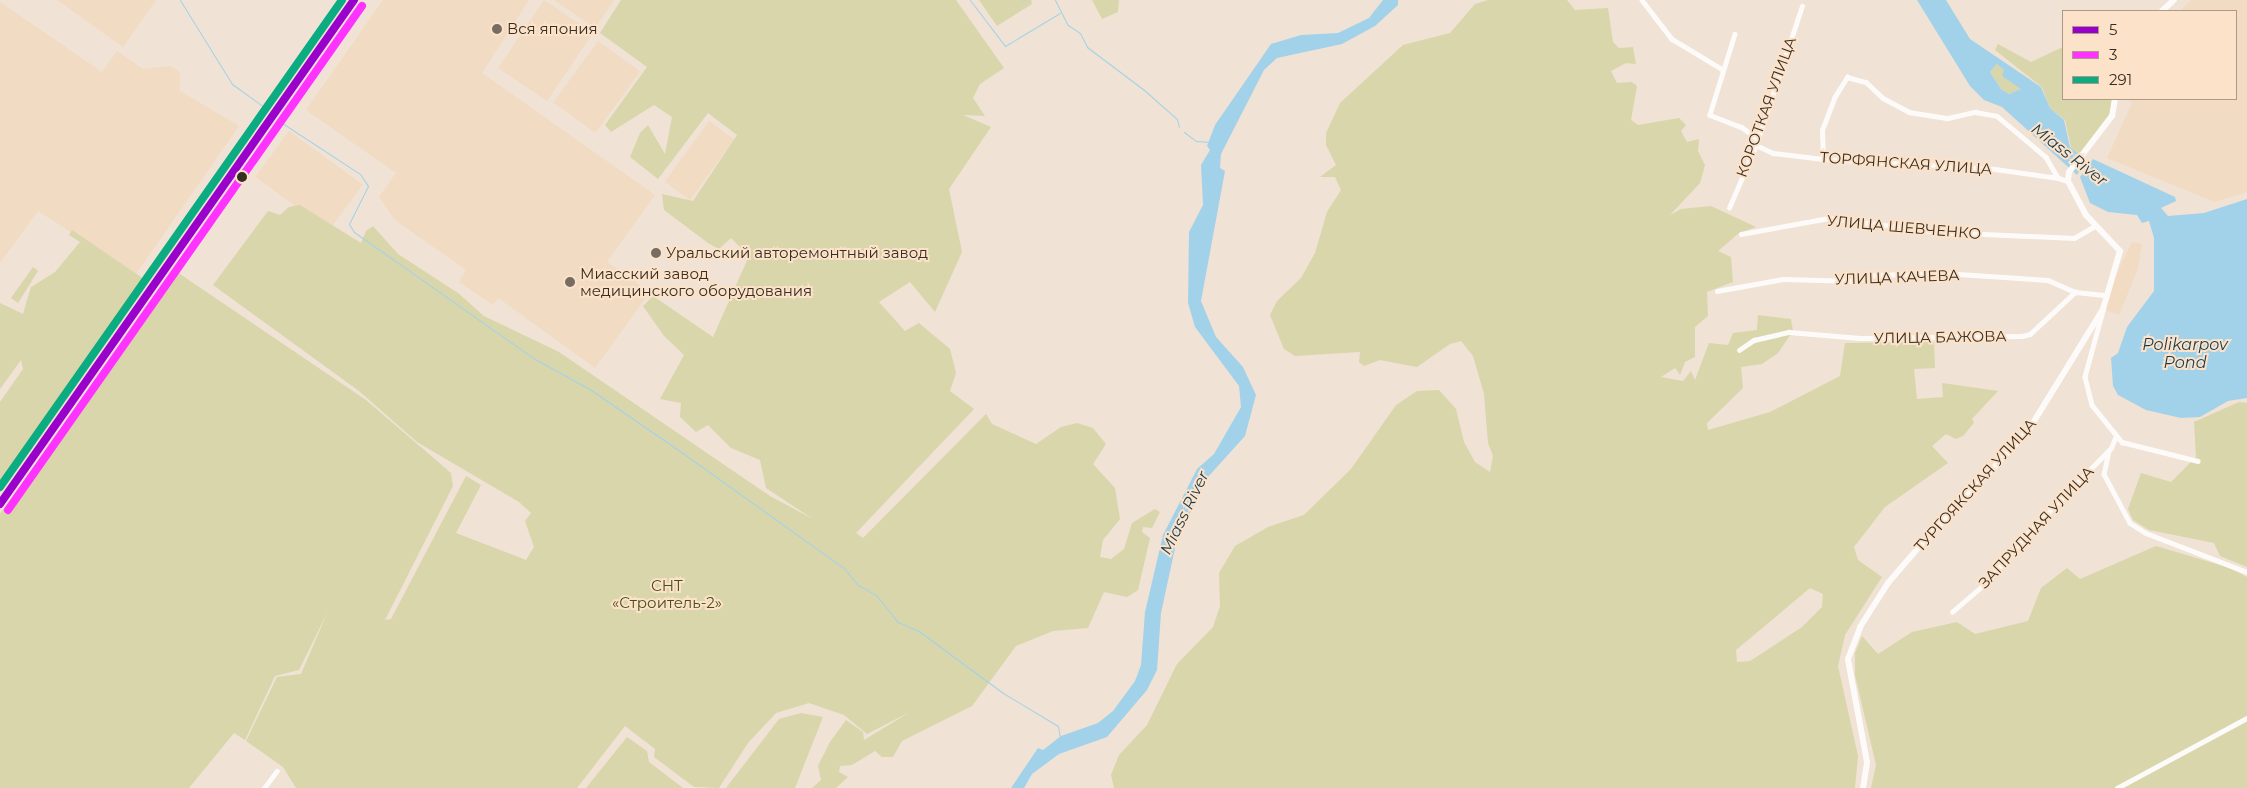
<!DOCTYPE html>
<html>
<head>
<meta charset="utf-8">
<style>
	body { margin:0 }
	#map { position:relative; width:2247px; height:788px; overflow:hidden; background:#f0e2d4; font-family:Montserrat,sans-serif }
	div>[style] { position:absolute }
	.built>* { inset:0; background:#f2dbc3; transform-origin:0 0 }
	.green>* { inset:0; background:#d9d6ab }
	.water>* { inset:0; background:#a2d2ea }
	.stream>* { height:1px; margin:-0.5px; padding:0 0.5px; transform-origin:0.5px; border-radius:0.5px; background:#a2d2ea }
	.minor>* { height:4.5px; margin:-2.25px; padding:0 2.25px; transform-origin:2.25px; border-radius:2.25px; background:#fdfbf9 }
	.primary>* { height:6px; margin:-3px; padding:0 3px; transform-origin:3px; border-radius:3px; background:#fdfbf9 }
	.bus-1>* { height:8px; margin:-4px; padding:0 4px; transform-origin:4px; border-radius:4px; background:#90c }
	.bus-2>* { height:8px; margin:-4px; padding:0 4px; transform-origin:4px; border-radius:4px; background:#f3f }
	.bus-3>* { height:8px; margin:-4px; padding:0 4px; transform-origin:4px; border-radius:4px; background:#0bac81 }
	.dots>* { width:14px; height:14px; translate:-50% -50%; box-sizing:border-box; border:2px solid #fce2c8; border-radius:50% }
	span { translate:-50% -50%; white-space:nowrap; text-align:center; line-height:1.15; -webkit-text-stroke:4px #fce2c8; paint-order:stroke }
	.poi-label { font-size:15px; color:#362d23 }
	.left { translate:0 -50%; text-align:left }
	.street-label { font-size:15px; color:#362d23 }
	.park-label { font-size:15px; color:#4c4e18 }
	.water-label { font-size:16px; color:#193b4d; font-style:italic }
	.legend { position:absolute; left:2062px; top:10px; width:175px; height:90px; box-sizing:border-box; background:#fce2c8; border:1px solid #ad9a86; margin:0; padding:6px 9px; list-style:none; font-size:15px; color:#362d23 }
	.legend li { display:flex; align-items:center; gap:10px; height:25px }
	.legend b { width:25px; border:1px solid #ad9a86 }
</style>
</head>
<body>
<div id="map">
	<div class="built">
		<div style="clip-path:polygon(57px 0,156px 0,123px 47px)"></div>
		<div style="clip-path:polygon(383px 0,529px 0,482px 73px,655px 195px,607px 262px,650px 292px,595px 368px,501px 300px,498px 298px,493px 305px,459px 282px,466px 270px,395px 220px,379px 197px,396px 173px,306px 110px)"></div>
		<div style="left:544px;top:0;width:59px;height:82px;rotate:34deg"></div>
		<div style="clip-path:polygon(554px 0,614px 0,595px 28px)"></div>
		<div style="clip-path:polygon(2191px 0,2247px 0,2247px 192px,2215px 202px,2107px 158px,2132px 103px,2129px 99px,2236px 99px,2236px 11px,2180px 11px)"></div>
		<div style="clip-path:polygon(0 2px,102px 72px,117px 51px,143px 69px,170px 66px,180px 72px,180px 91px,239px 126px,136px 274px,38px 211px,0 263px)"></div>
		<div style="left:598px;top:41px;width:52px;height:76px;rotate:36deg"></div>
		<div style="left:709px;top:121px;width:31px;height:75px;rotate:36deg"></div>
		<div style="left:289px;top:131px;width:91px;height:57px;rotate:36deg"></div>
		<div style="clip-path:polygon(2132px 242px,2142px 244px,2138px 269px,2119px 315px,2107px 311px,2106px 296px)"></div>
	</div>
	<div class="green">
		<div style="clip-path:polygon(621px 0,956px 0,1004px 68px,980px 84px,973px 98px,985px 116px,963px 115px,991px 127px,949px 189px,962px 252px,935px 312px,910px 282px,879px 302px,905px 331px,919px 323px,950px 349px,956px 373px,950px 391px,974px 409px,856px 533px,863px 538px,986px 414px,992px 424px,1036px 444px,1061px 427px,1077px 423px,1093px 428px,1106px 444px,1093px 464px,1115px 488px,1120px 519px,1103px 540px,1100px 557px,1111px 559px,1124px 549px,1132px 523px,1155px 509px,1160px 512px,1152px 528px,1143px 527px,1142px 532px,1150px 538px,1138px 590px,1127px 597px,1104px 592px,1088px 628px,1053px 631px,1016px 646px,972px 706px,902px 741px,893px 757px,882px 757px,875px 751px,852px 765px,840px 766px,839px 772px,848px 777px,836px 788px,812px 788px,821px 780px,818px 766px,830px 742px,846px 720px,863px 732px,864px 740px,910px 712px,867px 734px,844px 715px,809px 703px,776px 713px,748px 743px,719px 788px,694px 787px,654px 757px,655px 749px,625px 726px,577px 788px,296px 788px,283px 767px,246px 741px,277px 677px,301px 674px,328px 611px,299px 670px,275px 676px,245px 740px,234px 733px,189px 788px,0 788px,0 514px,174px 270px,366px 400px,451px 473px,453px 486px,385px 620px,391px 619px,466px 476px,481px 485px,456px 533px,526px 560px,534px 547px,525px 521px,531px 513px,519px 502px,417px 442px,359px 391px,213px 285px,268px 211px,280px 215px,289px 207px,300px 205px,361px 243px,366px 231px,373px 226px,398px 254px,458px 293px,484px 316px,559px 352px,770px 496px,813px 519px,766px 488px,760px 460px,731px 448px,708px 425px,696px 432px,680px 417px,681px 403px,660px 399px,684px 355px,664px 336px,643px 306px,653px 296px,713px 337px,749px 256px,731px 238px,719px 249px,708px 243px,664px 210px,662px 194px,693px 201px,737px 135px,708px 113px,658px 179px,630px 157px,640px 133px,648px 125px,665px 154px,672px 117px,654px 105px,611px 132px,605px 125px,647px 67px,600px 33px)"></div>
		<div style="clip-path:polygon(979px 0,1031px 0,1032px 4px,997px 26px)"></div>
		<div style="clip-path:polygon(1092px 0,1119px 0,1118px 12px,1102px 19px)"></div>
		<div style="clip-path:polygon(evenodd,1488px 0,1567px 0,1575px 10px,1608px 8px,1613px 42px,1619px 48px,1633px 47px,1636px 64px,1626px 63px,1611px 71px,1617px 83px,1632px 82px,1637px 86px,1631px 120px,1638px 125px,1679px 118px,1686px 125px,1681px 131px,1687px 142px,1699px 139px,1698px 151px,1705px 165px,1700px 183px,1670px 215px,1681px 209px,1711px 206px,1756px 227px,1739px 233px,1718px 251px,1731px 257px,1733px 282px,1707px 292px,1708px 316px,1695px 327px,1695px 357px,1685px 362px,1680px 375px,1675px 368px,1661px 377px,1683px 381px,1691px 371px,1695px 380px,1709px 343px,1728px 345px,1733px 333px,1757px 330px,1758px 315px,1791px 319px,1793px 331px,1778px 353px,1762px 364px,1741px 367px,1743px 388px,1707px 423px,1708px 430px,1770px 412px,1840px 376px,1845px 343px,1934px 342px,1935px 368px,1914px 369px,1917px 399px,1943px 397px,1942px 383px,1998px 391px,1972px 419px,1974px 423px,1963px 436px,1956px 439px,1946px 434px,1932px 446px,1948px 463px,1885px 507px,1854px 547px,1858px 560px,1882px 577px,1845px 635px,1838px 666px,1858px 756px,1855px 788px,1114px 788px,1111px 775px,1119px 755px,1147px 725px,1177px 664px,1213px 627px,1220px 606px,1219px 573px,1235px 546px,1268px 527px,1304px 515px,1351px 469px,1396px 405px,1417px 391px,1439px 390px,1456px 409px,1464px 442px,1475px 462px,1490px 472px,1493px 456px,1488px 443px,1484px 394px,1473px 356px,1461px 341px,1450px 344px,1417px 367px,1380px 360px,1364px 366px,1359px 362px,1360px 352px,1295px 356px,1284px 349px,1270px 315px,1277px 301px,1301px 278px,1315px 253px,1327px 212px,1341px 190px,1335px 177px,1320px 177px,1336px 165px,1326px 145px,1326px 133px,1340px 103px,1403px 45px,1450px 33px,1475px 4px,1488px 0,1810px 588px,1823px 594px,1822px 607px,1802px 627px,1750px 661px,1737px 662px,1736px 650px,1810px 588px)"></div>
		<div style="clip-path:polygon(1998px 44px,2031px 62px,2063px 47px,2063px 99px,2112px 99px,2110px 114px,2078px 156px,2071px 147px,2065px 120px,2050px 108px,2042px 87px,1995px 50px)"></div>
		<div style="clip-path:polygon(1997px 64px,2002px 66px,2008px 77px,2022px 89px,2009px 94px,2001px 89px,1990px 72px)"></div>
		<div style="clip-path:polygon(72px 230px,147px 281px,0 489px,0 402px,23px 369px,21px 360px,0 389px,0 303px,23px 314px,31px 287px,55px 272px,80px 242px,69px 235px)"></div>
		<div style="clip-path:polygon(33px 267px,38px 271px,18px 303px,11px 298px)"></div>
		<div style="clip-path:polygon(2239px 402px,2247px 403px,2247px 567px,2220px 556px,2214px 543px,2149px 530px,2133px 520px,2128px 509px,2141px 473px,2171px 482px,2196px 457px,2194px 422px)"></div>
		<div style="clip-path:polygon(2156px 546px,2230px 568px,2247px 577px,2247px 788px,1871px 788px,1876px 765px,1855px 675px,1855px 653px,1862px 636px,1878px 654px,1912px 632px,1957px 622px,1975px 634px,2028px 621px,2041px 588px,2067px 568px,2080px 579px)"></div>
		<div style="clip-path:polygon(801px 713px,823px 717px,795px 788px,726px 788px,779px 719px)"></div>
		<div style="clip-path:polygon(627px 737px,647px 751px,649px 762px,683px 788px,586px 788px)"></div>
	</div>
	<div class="water">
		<div style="clip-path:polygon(1383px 0,1398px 0,1398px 5px,1375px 26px,1342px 44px,1277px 58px,1264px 70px,1221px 154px,1220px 168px,1225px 171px,1201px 301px,1216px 337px,1243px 367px,1256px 395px,1245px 436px,1207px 478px,1177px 539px,1161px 613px,1157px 670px,1147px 690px,1107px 737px,1059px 754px,1032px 774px,1024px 788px,1011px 788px,1038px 748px,1043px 750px,1061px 736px,1098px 723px,1113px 711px,1135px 681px,1141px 665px,1145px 612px,1163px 535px,1197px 469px,1214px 454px,1241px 407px,1239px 386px,1195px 327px,1188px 303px,1189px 232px,1203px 205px,1201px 165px,1210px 150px,1207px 146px,1215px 125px,1271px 44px,1301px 35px,1338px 33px,1369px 18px)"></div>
		<div style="clip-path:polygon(evenodd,1917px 0,1946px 0,1970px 39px,2041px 87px,2050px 108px,2064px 120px,2070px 147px,2086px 161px,2077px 175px,2002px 107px,1984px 100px,1970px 86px,1917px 0,1997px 64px,2004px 70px,2002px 76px,2021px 89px,2009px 94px,2001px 89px,1990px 72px,1997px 64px)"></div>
		<div style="clip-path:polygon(2093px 159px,2175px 197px,2176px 201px,2161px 208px,2168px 216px,2204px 213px,2247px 199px,2247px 398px,2228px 401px,2200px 417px,2181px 418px,2146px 410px,2118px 395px,2113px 386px,2111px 358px,2118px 353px,2127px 327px,2154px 291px,2154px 238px,2149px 221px,2142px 223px,2137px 215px,2108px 212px,2090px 203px,2080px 177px)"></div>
	</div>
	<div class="stream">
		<div style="left:180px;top:0;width:99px;rotate:58.2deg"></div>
		<div style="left:232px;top:84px;width:44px;rotate:35.8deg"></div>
		<div style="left:970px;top:0;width:58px;rotate:52.7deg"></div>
		<div style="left:1005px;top:46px;width:64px;rotate:-31deg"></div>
		<div style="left:1023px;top:0;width:1px"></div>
		<div style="left:1055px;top:0;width:28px;rotate:63deg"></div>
		<div style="left:1068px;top:25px;width:14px;rotate:34deg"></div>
		<div style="left:1080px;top:33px;width:16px;rotate:63deg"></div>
		<div style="left:1087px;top:47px;width:71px;rotate:37deg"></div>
		<div style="left:1144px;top:90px;width:44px;rotate:41.3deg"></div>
		<div style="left:1177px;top:119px;width:8px;rotate:76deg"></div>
		<div style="left:282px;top:123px;width:93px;rotate:33.2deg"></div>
		<div style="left:360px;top:174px;width:14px;rotate:56deg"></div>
		<div style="left:368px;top:186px;width:42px;rotate:116.6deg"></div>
		<div style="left:349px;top:224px;width:9px;rotate:58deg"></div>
		<div style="left:354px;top:232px;width:221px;rotate:35.1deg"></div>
		<div style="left:535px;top:359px;width:64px;rotate:29deg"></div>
		<div style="left:591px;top:390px;width:113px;rotate:34.5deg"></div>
		<div style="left:684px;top:454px;width:196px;rotate:35.5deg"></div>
		<div style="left:844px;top:568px;width:22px;rotate:51deg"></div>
		<div style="left:858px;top:585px;width:21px;rotate:29deg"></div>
		<div style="left:876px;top:595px;width:35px;rotate:51deg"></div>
		<div style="left:898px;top:622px;width:24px;rotate:24deg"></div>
		<div style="left:920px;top:632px;width:103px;rotate:36.3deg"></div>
		<div style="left:1003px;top:693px;width:64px;rotate:31deg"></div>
		<div style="left:1058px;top:726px;width:11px;rotate:80deg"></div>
		<div style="left:1184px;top:132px;width:15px;rotate:37deg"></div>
		<div style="left:1196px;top:141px;width:14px;rotate:4deg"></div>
	</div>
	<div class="minor">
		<div style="left:1642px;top:0;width:49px;rotate:52.4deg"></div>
		<div style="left:1672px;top:39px;width:58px;rotate:31deg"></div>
		<div style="left:1735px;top:34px;width:85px;rotate:107.2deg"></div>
		<div style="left:1710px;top:115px;width:34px;rotate:21deg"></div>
		<div style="left:1742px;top:127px;width:18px;rotate:38deg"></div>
		<div style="left:1756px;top:145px;width:19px;rotate:25deg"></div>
		<div style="left:1773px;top:153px;width:50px;rotate:6.8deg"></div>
		<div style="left:1823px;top:159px;width:172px;rotate:3.3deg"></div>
		<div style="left:1995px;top:169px;width:64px;rotate:8.1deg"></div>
		<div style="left:1823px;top:159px;width:29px;rotate:-92deg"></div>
		<div style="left:1822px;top:130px;width:34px;rotate:-69deg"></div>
		<div style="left:1834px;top:98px;width:25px;rotate:-58deg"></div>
		<div style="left:1847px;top:77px;width:20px;rotate:15deg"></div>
		<div style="left:1866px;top:82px;width:23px;rotate:43deg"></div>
		<div style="left:1883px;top:98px;width:30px;rotate:28deg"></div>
		<div style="left:1909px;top:112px;width:39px;rotate:9deg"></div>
		<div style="left:1948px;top:118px;width:28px;rotate:-13deg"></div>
		<div style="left:1975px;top:112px;width:22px;rotate:10deg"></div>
		<div style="left:1997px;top:116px;width:64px;rotate:39.9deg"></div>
		<div style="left:2046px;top:157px;width:24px;rotate:60deg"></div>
		<div style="left:2058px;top:178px;width:10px;rotate:17deg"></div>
		<div style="left:1729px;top:208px;width:69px;rotate:-66.8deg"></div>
		<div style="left:1756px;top:145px;width:146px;rotate:-71.7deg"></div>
		<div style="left:1741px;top:234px;width:89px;rotate:-10.3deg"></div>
		<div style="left:1829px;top:218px;width:110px;rotate:7.3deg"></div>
		<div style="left:1938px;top:232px;width:136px;rotate:2.5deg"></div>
		<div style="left:2074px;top:238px;width:24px;rotate:-30deg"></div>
		<div style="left:1717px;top:291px;width:67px;rotate:-10.3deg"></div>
		<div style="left:1783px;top:279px;width:73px;rotate:1.6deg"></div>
		<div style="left:1856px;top:281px;width:21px;rotate:-17deg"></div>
		<div style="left:1876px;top:275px;width:67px;rotate:-1.7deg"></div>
		<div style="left:1943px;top:273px;width:105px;rotate:3.8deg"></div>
		<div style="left:2048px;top:280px;width:30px;rotate:24deg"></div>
		<div style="left:2075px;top:292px;width:29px;rotate:6deg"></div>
		<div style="left:2103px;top:311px;width:68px;rotate:105.3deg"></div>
		<div style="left:2085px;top:377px;width:29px;rotate:76deg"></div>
		<div style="left:2092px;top:405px;width:48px;rotate:51deg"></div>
		<div style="left:2122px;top:442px;width:78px;rotate:14deg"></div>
		<div style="left:1739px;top:350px;width:18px;rotate:-34deg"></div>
		<div style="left:1754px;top:340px;width:36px;rotate:-13deg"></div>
		<div style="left:1789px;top:332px;width:71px;rotate:4.8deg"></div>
		<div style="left:1860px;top:338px;width:162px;rotate:-0.7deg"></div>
		<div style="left:2022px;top:336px;width:8px;rotate:-14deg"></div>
		<div style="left:2030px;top:334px;width:62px;rotate:-43deg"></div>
		<div style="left:2109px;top:451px;width:24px;rotate:102deg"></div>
		<div style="left:2104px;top:474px;width:55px;rotate:62deg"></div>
		<div style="left:2130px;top:523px;width:19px;rotate:32deg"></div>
		<div style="left:2146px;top:533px;width:108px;rotate:21.1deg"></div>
		<div style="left:1952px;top:612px;width:46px;rotate:-40.6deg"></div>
		<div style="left:1987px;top:582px;width:62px;rotate:-50.2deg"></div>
		<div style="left:2027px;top:534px;width:120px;rotate:-45.7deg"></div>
		<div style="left:2111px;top:448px;width:11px;rotate:-68deg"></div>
		<div style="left:264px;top:788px;width:21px;rotate:-53deg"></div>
		<div style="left:2117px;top:788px;width:148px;rotate:-28.3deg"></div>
	</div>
	<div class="primary">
		<div style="left:2162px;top:11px;width:16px;rotate:-43deg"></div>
		<div style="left:0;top:504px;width:616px;rotate:-54.92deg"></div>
		<div style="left:1863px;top:788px;width:26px;rotate:-81deg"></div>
		<div style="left:1867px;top:762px;width:105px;rotate:-100.5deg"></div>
		<div style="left:1848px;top:659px;width:34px;rotate:-69deg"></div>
		<div style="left:1860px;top:627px;width:52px;rotate:-57.5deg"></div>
		<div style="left:1888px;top:583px;width:48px;rotate:-49.3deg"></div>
		<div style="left:1919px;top:547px;width:159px;rotate:-46.8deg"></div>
		<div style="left:2028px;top:431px;width:143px;rotate:-58.4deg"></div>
		<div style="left:2103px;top:309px;width:60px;rotate:-73.7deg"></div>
		<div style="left:2120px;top:251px;width:50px;rotate:-133.4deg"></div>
		<div style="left:2086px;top:215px;width:38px;rotate:-118deg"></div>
		<div style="left:2068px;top:181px;width:9px;rotate:-84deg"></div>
		<div style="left:2069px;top:172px;width:71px;rotate:-52.5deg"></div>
		<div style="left:2112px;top:116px;width:17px;rotate:-80deg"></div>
	</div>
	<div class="bus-1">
		<div style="left:0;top:504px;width:616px;rotate:-54.92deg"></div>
	</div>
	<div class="bus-2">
		<div style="left:8px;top:510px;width:616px;rotate:-54.92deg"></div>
	</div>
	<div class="bus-3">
		<div style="left:0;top:487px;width:595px;rotate:-54.92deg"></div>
	</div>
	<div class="dots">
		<div style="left:497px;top:29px;background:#776c61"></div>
		<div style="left:242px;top:177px;background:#362d23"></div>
		<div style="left:656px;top:253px;background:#776c61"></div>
		<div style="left:570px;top:282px;background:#776c61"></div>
	</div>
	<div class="poi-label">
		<span class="left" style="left:507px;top:29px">Вся япония</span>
		<span class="left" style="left:666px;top:253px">Уральский авторемонтный завод</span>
		<span class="left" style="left:580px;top:282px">Миасский завод<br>медицинского оборудования</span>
	</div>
	<div class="street-label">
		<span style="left:1766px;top:107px;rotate:-70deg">КОРОТКАЯ УЛИЦА</span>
		<span style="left:1906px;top:163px;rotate:4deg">ТОРФЯНСКАЯ УЛИЦА</span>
		<span style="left:1904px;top:227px;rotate:5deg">УЛИЦА ШЕВЧЕНКО</span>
		<span style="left:1897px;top:277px;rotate:-2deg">УЛИЦА КАЧЕВА</span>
		<span style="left:1940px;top:337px;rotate:-1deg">УЛИЦА БАЖОВА</span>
		<span style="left:1975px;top:485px;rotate:-48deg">ТУРГОЯКСКАЯ УЛИЦА</span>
		<span style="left:2036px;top:527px;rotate:-47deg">ЗАПРУДНАЯ УЛИЦА</span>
	</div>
	<div class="park-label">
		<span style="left:667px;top:594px">СНТ<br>«Строитель-2»</span>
	</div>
	<div class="water-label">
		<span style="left:2069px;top:155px;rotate:38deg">Miass River</span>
		<span style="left:2185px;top:354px">Polikarpov<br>Pond</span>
		<span style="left:1185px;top:513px;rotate:-64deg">Miass River</span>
	</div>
	<ul class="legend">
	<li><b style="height:6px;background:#90c"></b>5</li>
	<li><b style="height:6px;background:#f3f"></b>3</li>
	<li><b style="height:6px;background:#0bac81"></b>291</li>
	</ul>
</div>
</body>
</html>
